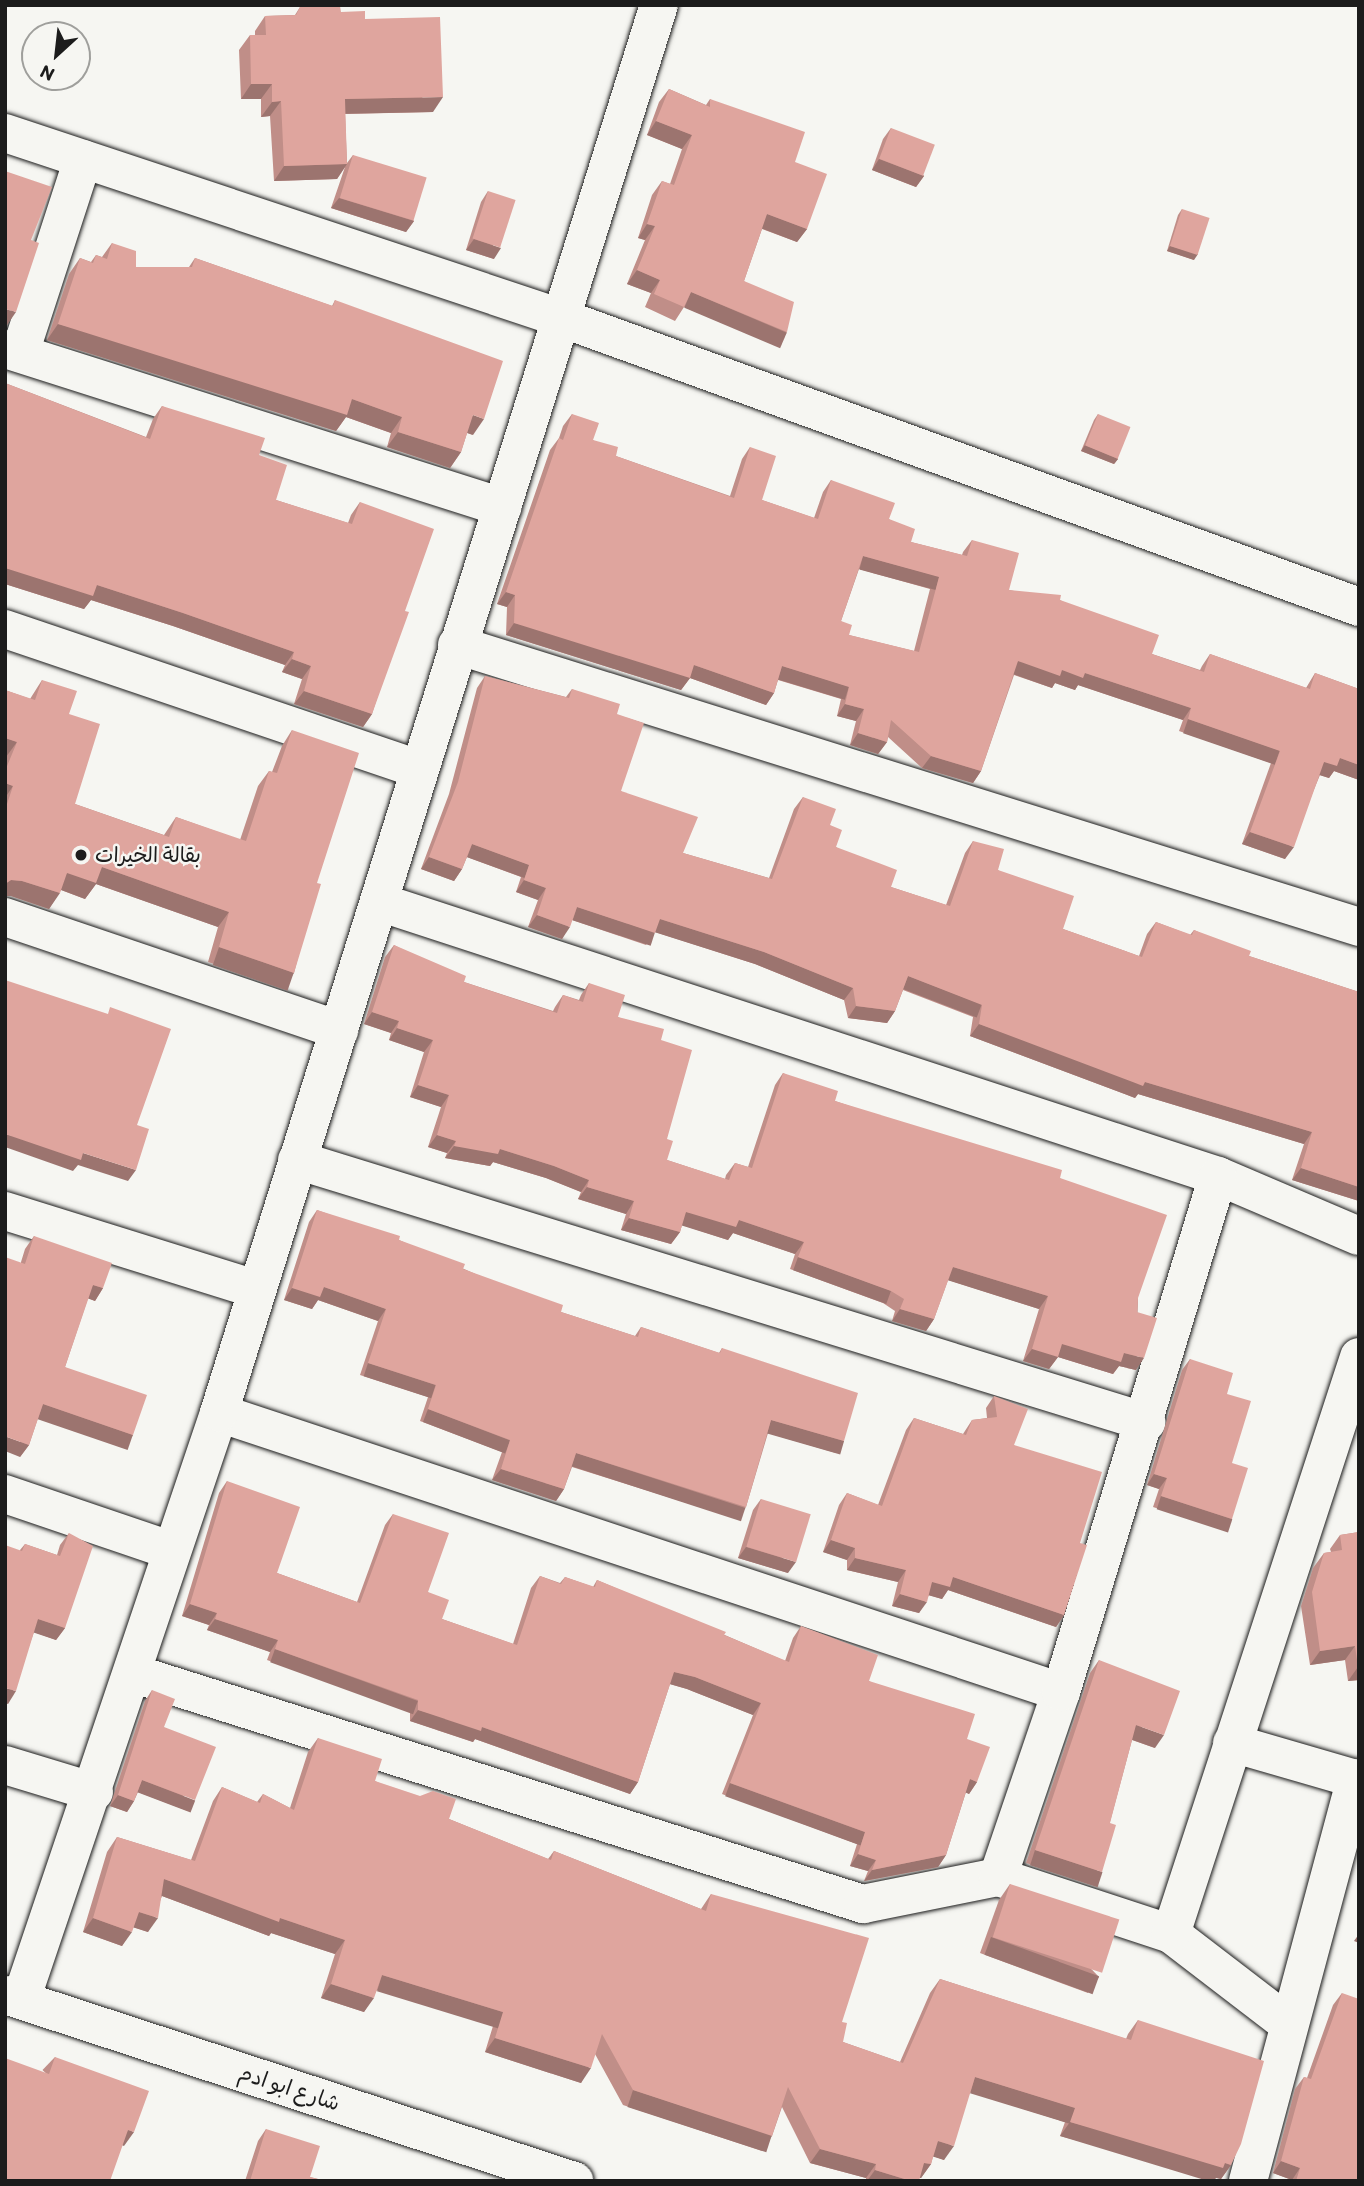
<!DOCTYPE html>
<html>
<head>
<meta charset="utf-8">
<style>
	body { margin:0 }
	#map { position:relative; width:1364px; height:2186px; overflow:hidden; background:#f6f6f2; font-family:Itim,"Playpen Sans Arabic",sans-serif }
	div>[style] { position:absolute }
	.roads { filter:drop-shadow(0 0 2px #1c1c1c) drop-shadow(0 0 2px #1c1c1c) }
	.street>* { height:38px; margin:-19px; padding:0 19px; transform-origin:19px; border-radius:19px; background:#f6f6f2 }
	.secondary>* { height:38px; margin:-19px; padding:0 19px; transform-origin:19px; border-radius:19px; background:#f6f6f2 }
	.wall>* { inset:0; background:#c08e88; transform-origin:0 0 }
	.shaded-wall>* { inset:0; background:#9c746f; transform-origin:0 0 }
	.building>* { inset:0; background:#dfa59e; transform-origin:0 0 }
	.dots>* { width:19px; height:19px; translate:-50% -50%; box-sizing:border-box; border:4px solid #f6f6f2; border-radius:50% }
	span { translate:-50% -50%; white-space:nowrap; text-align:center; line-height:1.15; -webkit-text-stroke:5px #f6f6f2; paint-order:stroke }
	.poi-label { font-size:21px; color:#1c1c1c }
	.left { translate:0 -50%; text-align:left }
	.street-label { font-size:21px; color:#1c1c1c }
	.frame { position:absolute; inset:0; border:7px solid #1c1c1c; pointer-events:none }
	.north { position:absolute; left:21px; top:21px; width:70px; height:70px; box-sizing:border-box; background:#f6f6f2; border:2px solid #9f9f9c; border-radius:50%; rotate:207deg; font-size:19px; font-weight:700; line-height:28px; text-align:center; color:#1c1c1c }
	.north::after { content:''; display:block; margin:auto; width:24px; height:32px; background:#1c1c1c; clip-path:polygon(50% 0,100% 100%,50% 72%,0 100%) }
</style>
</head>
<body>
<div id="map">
	<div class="roads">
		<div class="street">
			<div style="left:5px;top:133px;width:589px;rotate:18.4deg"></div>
			<div style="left:564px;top:319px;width:846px;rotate:19.91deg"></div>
			<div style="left:5px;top:349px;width:522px;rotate:17.64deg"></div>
			<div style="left:20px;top:353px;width:204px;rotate:-72deg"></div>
			<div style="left:5px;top:629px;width:436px;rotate:18.7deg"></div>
			<div style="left:457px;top:645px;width:945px;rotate:17.36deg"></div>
			<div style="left:379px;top:902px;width:883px;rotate:18.09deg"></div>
			<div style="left:1218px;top:1176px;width:153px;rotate:23.1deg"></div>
			<div style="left:5px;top:917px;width:353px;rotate:18.7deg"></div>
			<div style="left:297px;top:1160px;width:889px;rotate:17.15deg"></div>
			<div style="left:5px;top:1211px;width:262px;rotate:17.3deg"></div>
			<div style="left:219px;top:1413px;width:887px;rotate:18.33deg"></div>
			<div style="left:5px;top:1494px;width:176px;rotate:18.8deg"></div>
			<div style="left:132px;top:1673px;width:767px;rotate:17.54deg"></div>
			<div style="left:863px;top:1904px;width:138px;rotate:-11.3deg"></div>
			<div style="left:998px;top:1877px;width:182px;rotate:18.2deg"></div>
			<div style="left:1171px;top:1934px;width:146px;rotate:37.5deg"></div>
			<div style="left:1232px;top:1743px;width:132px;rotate:16.2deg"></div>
			<div style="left:5px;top:1765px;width:93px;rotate:16.9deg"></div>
			<div style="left:998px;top:1877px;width:195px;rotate:-71.2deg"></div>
			<div style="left:1061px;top:1692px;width:539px;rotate:-73.08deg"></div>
			<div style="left:1171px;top:1934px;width:607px;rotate:-71.95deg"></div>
			<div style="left:21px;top:2000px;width:619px;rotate:-71.36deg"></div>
			<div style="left:219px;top:1413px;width:1475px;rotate:-72.65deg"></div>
			<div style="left:1248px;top:2181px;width:417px;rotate:-75deg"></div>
		</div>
		<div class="secondary">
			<div style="left:5px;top:1995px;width:599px;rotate:18.1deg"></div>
		</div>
	</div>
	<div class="wall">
		<div style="clip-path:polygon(300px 7px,341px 12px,365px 19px,433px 112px,345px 114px,347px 163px,353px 155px,414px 221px,406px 232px,331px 208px,345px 167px,337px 179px,274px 181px,270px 116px,261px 117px,261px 99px,241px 99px,239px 50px,250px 35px,255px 35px,255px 31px,265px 16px,295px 15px)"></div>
		<div style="clip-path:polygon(669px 89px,706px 105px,710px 99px,795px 162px,807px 229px,797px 242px,762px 229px,744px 281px,787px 332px,778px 346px,684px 307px,675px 321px,645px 307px,651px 293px,627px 284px,645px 240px,638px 238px,652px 195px,662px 181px,670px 184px,682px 149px,647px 135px,659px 102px)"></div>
		<div style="clip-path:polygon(891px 128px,924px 176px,916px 187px,872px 170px,883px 139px)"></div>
		<div style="clip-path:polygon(488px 191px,494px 259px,466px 250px,481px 202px)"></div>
		<div style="clip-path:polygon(1182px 209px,1194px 260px,1167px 251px,1178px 215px)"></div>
		<div style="clip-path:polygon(112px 243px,136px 267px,189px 267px,195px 258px,332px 306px,335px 300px,473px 435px,467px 433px,461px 452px,450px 468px,387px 447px,391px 433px,346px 417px,336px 431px,47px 340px,69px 274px,80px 258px,91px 262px,96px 255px,102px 257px)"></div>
		<div style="clip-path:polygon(5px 383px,146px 437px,153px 419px,162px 406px,259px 455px,276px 500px,348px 523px,351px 515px,360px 502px,405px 611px,372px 714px,363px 727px,294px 704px,302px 679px,282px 672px,285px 665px,173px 626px,91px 600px,84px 609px,5px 584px)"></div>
		<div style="clip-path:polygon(evenodd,572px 414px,593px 440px,616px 456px,730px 496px,742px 459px,750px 447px,762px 500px,814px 518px,823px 492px,831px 480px,889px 519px,911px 542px,962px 555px,963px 552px,972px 540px,1009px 590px,1060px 600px,1152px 654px,1200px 670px,1202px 666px,1210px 654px,1306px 688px,1315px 673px,1359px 689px,1359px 780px,1334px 771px,1329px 778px,1320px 775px,1285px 859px,1242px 844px,1271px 763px,1179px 731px,1183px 720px,1078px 685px,1075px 690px,1055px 683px,1052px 688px,1014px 675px,981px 771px,973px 783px,922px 768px,888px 737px,887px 742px,878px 754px,850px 745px,856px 721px,837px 716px,841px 699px,778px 680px,774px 693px,766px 705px,690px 678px,681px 690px,506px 635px,507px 607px,497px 604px,550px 450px,559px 438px,563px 426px,572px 414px,859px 569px,930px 589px,914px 651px,849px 635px,841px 621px,859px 569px)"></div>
		<div style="clip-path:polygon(1098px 414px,1118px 459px,1114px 464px,1081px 451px,1094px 420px)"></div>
		<div style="clip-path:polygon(485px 676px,566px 697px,572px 689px,617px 714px,621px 791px,683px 853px,769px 878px,794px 809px,803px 797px,830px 825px,836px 847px,891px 887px,946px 905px,965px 853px,973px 841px,998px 870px,1063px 929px,1139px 956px,1147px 934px,1156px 922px,1190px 935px,1194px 930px,1249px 956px,1359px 992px,1359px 1201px,1292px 1180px,1304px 1144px,1138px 1094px,1135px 1098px,970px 1036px,973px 1017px,903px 990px,895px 1011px,887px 1023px,848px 1018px,844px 1000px,755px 964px,655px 932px,646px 945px,572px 920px,562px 939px,528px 927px,538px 900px,516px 892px,521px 877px,467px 857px,462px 869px,454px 881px,421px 869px,449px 794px,477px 688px)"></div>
		<div style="clip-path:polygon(42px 680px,69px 714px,75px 804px,164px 835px,176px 817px,240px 840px,258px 786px,269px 771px,272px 772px,282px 746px,292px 730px,317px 883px,294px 973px,284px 988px,208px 962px,218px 927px,96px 884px,85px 899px,61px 890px,49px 909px,11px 896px,5px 896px,5px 690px,30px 699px)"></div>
		<div style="clip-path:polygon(394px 945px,464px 982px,553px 1011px,555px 1007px,563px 995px,579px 1000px,581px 995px,589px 983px,618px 1017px,661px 1040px,667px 1160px,725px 1179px,726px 1175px,735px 1163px,748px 1167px,775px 1085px,783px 1073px,835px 1101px,1060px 1178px,1138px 1298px,1136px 1370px,1119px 1366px,1113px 1374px,1058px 1357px,1049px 1369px,1023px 1361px,1039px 1309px,948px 1280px,934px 1319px,926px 1331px,892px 1321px,895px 1311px,883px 1303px,790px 1269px,795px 1254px,733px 1233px,728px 1240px,682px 1225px,680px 1232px,671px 1244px,621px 1230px,626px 1214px,578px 1199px,581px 1192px,546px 1178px,493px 1162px,490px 1166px,445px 1158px,447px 1153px,428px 1147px,441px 1107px,410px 1097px,424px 1052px,389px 1040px,391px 1033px,364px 1024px,385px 957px)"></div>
		<div style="clip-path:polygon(317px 1210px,399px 1240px,561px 1312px,635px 1336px,641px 1327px,719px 1353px,722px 1348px,844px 1441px,836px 1453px,768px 1433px,746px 1507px,738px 1519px,572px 1467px,564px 1489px,556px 1501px,492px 1480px,502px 1452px,420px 1421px,428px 1397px,360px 1375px,378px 1321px,318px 1300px,312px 1309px,284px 1300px,309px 1222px)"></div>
		<div style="clip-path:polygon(34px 1236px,103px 1288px,95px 1301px,88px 1298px,65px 1367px,133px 1435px,124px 1448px,38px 1418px,29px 1445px,20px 1457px,21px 1262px,25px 1249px)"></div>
		<div style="clip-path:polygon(1190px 1359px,1227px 1394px,1232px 1463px,1232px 1519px,1225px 1530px,1153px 1507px,1159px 1489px,1147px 1485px,1182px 1370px)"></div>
		<div style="clip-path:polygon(994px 1396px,1014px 1445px,1080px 1543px,1064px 1615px,1056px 1627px,948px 1590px,942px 1599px,929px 1595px,919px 1613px,892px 1606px,898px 1582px,847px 1570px,847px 1560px,823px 1552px,839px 1505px,847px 1493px,878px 1505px,906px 1430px,914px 1418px,963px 1434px,972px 1420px,987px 1418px,986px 1408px)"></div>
		<div style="clip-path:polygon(227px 1481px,277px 1573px,357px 1602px,385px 1525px,393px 1514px,428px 1592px,442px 1619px,513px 1644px,531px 1588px,540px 1576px,560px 1583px,565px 1577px,593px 1587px,597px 1580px,785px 1661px,793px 1638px,801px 1626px,869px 1681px,967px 1739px,977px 1782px,969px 1794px,966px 1792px,946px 1855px,938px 1867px,864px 1881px,868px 1871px,850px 1866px,857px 1844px,722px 1794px,753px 1715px,687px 1689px,670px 1684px,638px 1782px,630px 1794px,475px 1739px,473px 1742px,410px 1721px,410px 1711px,267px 1660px,270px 1652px,207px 1630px,209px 1625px,182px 1616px,219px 1493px)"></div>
		<div style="clip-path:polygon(761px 1499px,788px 1573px,738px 1558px,753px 1510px)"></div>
		<div style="clip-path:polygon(1359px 1532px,1359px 1680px,1348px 1681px,1345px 1660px,1310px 1665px,1301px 1606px,1313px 1568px,1324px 1553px,1331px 1552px,1330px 1549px,1340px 1535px)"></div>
		<div style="clip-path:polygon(69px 1533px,65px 1628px,56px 1640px,34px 1632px,8px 1704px,20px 1550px,25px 1544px,57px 1555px,60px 1545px)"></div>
		<div style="clip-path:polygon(1099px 1660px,1155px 1748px,1132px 1740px,1093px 1885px,1026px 1863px,1090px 1673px)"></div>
		<div style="clip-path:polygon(152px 1690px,164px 1727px,188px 1811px,138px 1792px,134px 1801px,127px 1812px,110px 1806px,145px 1701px)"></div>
		<div style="clip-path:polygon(318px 1738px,375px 1781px,449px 1819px,548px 1859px,554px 1851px,701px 1909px,711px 1894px,842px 2022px,843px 2042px,900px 2062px,930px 1993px,940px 1979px,1126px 2039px,1128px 2034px,1138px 2020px,1231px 2165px,1221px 2179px,1060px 2136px,1065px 2122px,970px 2092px,944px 2160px,933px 2156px,931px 2164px,921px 2178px,919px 2178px,919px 2181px,866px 2181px,866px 2178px,810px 2163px,782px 2107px,772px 2136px,762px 2151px,623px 2105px,595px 2054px,581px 2083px,485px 2052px,493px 2026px,377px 1990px,364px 2012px,321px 1998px,335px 1954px,271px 1933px,269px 1936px,162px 1896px,148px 1932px,133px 1927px,122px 1946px,83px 1932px,107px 1852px,117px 1837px,191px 1860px,213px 1801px,222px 1787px,257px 1802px,263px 1794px,290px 1808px,308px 1752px)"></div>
		<div style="clip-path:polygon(1010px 1884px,1099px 1977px,1088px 1993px,980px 1953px,999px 1900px)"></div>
		<div style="clip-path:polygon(1342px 1993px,1359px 2181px,1291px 2181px,1292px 2180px,1273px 2173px,1295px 2089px,1304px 2077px,1307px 2078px,1333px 2005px)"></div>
		<div style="left:55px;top:2057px;width:109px;height:18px;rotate:44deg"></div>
		<div style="clip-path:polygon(266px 2129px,310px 2177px,326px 2181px,245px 2181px,258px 2141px)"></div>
	</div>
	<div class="shaded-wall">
		<div style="clip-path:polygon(251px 84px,272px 84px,261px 99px,241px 99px)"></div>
		<div style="clip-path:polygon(443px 97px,433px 112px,334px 114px,345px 99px)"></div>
		<div style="clip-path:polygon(281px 101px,270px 116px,261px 117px,272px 102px)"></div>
		<div style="clip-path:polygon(656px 121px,692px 135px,682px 149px,647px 135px)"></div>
		<div style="clip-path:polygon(879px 159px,924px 176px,916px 187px,872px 170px)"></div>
		<div style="clip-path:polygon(347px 164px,337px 179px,274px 181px,284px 166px)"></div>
		<div style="clip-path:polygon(339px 198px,414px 221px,406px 232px,331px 208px)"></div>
		<div style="clip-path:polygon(767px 214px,807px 229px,797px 242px,758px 227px)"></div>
		<div style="clip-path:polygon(647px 224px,655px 226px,645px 240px,638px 238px)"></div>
		<div style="clip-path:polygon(474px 239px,501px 248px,494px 259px,466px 250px)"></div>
		<div style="clip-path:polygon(1170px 246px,1198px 254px,1194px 260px,1167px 251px)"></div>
		<div style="clip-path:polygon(637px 270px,660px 280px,651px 293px,627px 284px)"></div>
		<div style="left:691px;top:292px;width:104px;height:17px;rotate:23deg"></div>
		<div style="clip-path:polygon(5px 309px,16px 312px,5px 328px)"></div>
		<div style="clip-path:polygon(58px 324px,352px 399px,402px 417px,391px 433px,346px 417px,336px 431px,47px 340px)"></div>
		<div style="clip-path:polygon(473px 415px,484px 419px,473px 435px,462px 431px)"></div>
		<div style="clip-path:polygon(398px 432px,461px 452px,450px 468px,387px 447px)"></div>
		<div style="clip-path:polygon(1085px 445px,1118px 459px,1114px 464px,1081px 451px)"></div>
		<div style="left:863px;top:556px;width:79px;height:14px;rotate:15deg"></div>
		<div style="clip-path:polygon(5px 568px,97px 585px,183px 613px,294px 652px,285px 665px,173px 626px,91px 600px,84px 609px,5px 584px)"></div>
		<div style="clip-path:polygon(506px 592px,515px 595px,507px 607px,497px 604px)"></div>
		<div style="clip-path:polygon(514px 623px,694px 665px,774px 693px,766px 705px,690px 678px,681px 690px,506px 635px)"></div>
		<div style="clip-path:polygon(292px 659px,311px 666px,302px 679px,282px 672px)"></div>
		<div style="clip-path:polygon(1018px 661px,1062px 670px,1085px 673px,1191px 708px,1183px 720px,1078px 685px,1075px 690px,1055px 683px,1052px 688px,1010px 673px)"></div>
		<div style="left:782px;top:666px;width:70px;height:14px;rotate:17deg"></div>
		<div style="clip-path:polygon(304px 691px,372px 714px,363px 727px,294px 704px)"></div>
		<div style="clip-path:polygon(845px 704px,864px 709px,856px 721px,837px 716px)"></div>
		<div style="left:1188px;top:719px;width:97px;height:15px;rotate:19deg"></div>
		<div style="clip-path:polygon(858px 733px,887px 742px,878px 754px,850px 745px)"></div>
		<div style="clip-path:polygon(5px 738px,17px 742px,6px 757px,5px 757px)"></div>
		<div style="clip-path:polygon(931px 756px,981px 771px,973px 783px,922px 768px)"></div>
		<div style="clip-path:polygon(1340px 758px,1359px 765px,1359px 780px,1334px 771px,1329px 778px,1316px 774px,1324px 762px)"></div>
		<div style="clip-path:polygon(5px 783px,13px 786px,5px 798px)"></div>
		<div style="clip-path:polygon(1250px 832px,1294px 847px,1285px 859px,1242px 844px)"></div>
		<div style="left:472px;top:844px;width:61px;height:14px;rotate:20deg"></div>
		<div style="clip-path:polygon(429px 857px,462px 869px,454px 881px,421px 869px)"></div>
		<div style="clip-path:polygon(102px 867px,229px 912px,218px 927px,96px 884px,85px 899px,56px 888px,67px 873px)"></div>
		<div style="clip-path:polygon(11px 880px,22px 881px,60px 893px,49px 909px,11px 896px,5px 896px,5px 884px)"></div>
		<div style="clip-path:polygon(524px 880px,546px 888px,538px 900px,516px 892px)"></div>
		<div style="left:577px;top:907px;width:82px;height:14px;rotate:18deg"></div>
		<div style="clip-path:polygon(537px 915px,570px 927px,562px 939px,528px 927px)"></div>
		<div style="clip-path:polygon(660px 919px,764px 952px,853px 988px,844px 1000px,755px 964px,651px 931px)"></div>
		<div style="left:219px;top:947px;width:79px;height:19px;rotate:19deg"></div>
		<div style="left:908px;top:976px;width:79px;height:14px;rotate:21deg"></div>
		<div style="clip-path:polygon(856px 1006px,895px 1011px,887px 1023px,848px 1018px)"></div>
		<div style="clip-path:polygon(372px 1012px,399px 1021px,391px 1033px,364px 1024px)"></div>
		<div style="clip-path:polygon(979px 1024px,1145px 1082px,1312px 1132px,1304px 1144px,1138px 1094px,1135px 1098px,970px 1036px)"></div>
		<div style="clip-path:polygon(397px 1028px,433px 1040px,424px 1052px,389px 1040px)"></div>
		<div style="clip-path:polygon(418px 1085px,449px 1095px,441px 1107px,410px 1097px)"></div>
		<div style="clip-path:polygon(5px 1134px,83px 1153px,136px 1170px,128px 1181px,78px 1165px,73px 1171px,5px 1147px)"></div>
		<div style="clip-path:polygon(437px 1135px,456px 1141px,447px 1153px,428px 1147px)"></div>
		<div style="clip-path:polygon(454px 1146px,500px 1149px,554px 1166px,589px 1180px,581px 1192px,546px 1178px,493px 1162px,490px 1166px,445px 1158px)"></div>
		<div style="clip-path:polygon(1301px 1168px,1359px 1187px,1359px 1201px,1292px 1180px)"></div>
		<div style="clip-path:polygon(587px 1187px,634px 1201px,626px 1214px,578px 1199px)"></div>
		<div style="clip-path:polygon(686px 1212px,739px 1220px,804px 1242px,795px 1254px,733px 1233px,728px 1240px,677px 1224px)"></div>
		<div style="clip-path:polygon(629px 1218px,680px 1232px,671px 1244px,621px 1230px)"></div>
		<div style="left:798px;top:1257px;width:99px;height:14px;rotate:20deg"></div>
		<div style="clip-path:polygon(953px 1267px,1048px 1296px,1039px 1309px,944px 1279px)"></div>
		<div style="clip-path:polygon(93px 1285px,103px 1288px,95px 1301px,84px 1297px)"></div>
		<div style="clip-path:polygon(324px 1287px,386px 1309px,378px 1321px,318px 1300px,312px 1309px,284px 1300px,292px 1288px)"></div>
		<div style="clip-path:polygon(900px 1309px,934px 1319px,926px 1331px,892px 1321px)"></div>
		<div style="clip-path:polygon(1062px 1344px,1124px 1353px,1144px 1358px,1136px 1370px,1119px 1366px,1113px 1374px,1058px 1357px,1049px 1369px,1023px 1361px,1032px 1349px)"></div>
		<div style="left:368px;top:1363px;width:71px;height:14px;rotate:18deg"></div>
		<div style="left:43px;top:1404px;width:95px;height:16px;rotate:19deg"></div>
		<div style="left:428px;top:1409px;width:88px;height:14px;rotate:21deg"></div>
		<div style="left:771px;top:1420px;width:76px;height:14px;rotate:16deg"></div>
		<div style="clip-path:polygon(7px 1437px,29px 1445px,20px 1457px,5px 1451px,5px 1438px)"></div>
		<div style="left:576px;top:1453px;width:178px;height:14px;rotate:18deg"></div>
		<div style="clip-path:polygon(501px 1469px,564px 1489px,556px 1501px,492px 1480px)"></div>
		<div style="clip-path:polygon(1154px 1474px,1167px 1478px,1159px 1489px,1147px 1485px)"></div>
		<div style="left:1161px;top:1496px;width:75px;height:14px;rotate:18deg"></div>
		<div style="clip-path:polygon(831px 1540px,855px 1548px,847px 1560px,823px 1552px)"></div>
		<div style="clip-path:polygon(746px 1547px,796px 1562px,788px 1573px,738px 1558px)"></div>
		<div style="clip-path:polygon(855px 1558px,906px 1570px,898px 1582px,847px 1570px)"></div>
		<div style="clip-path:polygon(953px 1577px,1064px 1615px,1056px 1627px,948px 1590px,942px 1599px,924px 1594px,932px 1582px)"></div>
		<div style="clip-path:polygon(900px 1594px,927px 1602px,919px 1613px,892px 1606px)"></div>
		<div style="clip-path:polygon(190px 1604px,217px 1613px,209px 1625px,182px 1616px)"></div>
		<div style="clip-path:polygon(38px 1619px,65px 1628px,56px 1640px,29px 1631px)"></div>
		<div style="clip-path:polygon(215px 1619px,278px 1640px,270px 1652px,207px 1630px)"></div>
		<div style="clip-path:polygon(1355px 1646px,1345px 1660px,1310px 1665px,1320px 1651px)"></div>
		<div style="left:275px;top:1649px;width:152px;height:14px;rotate:20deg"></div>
		<div style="clip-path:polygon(1358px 1667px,1359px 1680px,1348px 1681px)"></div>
		<div style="clip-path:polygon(674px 1672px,695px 1677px,761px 1703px,753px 1715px,687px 1689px,666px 1683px)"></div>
		<div style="clip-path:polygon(5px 1688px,16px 1691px,8px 1704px,5px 1703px)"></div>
		<div style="clip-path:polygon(418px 1710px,482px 1727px,638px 1782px,630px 1794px,475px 1739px,473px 1742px,410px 1721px)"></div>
		<div style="clip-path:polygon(1136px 1725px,1164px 1735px,1155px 1748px,1127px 1738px)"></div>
		<div style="clip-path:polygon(970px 1779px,977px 1782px,969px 1794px,962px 1791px)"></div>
		<div style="left:142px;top:1780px;width:57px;height:13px;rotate:21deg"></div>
		<div style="left:730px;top:1783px;width:144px;height:14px;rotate:20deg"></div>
		<div style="clip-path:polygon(118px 1795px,134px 1801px,127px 1812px,110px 1806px)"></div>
		<div style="left:1035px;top:1850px;width:71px;height:16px;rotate:18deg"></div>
		<div style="clip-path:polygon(858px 1854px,876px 1860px,868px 1871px,850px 1866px)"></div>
		<div style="clip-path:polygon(946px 1855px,938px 1867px,864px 1881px,872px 1870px)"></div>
		<div style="clip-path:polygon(164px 1879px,280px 1918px,345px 1940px,335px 1954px,271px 1933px,269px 1936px,154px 1893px)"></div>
		<div style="clip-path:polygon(139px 1912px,158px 1918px,148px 1932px,129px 1926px)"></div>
		<div style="clip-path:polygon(93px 1918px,132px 1932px,122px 1946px,83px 1932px)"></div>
		<div style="clip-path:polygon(1359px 1934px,1359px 1943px,1354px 1941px)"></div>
		<div style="left:991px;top:1937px;width:115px;height:19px;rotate:20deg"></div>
		<div style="left:382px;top:1975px;width:127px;height:17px;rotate:17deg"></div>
		<div style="clip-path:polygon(331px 1984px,374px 1998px,364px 2012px,321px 1998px)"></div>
		<div style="clip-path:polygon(495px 2038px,591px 2068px,581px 2083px,485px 2052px)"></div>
		<div style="left:975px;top:2077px;width:105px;height:17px;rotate:17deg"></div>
		<div style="left:633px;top:2090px;width:146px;height:18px;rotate:18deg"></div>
		<div style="clip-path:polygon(1070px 2122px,1225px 2163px,1231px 2165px,1221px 2179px,1216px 2178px,1214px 2181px,1208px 2181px,1060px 2136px)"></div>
		<div style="clip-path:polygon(128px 2130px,134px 2132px,124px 2146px,119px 2144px)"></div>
		<div style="clip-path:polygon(938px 2141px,954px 2146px,944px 2160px,928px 2155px)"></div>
		<div style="clip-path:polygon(820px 2149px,876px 2164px,866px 2178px,810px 2163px)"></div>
		<div style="clip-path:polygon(1281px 2161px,1300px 2168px,1292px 2180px,1273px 2173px)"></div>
		<div style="clip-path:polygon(924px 2163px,931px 2164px,921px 2178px,914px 2177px)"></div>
		<div style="clip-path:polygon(875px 2170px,911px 2181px,867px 2181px)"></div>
	</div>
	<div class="building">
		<div style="clip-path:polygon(340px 6px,341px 12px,365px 11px,365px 19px,440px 17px,443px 97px,345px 99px,347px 164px,284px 166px,281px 101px,272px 102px,272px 84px,251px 84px,250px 35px,266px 35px,265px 16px,296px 15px,300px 7px)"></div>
		<div style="clip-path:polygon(669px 89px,710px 107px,710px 99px,805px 132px,795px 162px,827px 174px,807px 229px,767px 214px,744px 281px,794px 302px,787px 332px,691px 292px,684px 307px,654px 294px,660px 280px,637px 270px,655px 226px,647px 224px,662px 181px,674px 185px,692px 135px,656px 121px)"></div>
		<div style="left:891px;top:128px;width:47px;height:33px;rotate:21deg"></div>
		<div style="left:353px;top:155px;width:77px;height:45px;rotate:17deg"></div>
		<div style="clip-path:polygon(5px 171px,52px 187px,31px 240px,39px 243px,16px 312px,5px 309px)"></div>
		<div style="left:488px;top:191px;width:29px;height:50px;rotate:18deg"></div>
		<div style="left:1182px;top:209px;width:29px;height:39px;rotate:18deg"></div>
		<div style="clip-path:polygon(112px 243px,136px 251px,136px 267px,192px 267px,195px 258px,333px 306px,335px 300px,503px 361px,484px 419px,473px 415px,461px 452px,398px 432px,402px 417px,352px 399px,347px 415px,58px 324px,80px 258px,93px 263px,96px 255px,107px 259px)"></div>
		<div style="clip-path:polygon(5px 383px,150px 439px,162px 406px,265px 438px,259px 455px,287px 465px,276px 500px,352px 524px,360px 502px,434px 529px,405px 611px,409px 612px,372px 714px,304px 691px,311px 666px,292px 659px,294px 652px,183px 613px,97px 585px,93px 596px,5px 568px)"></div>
		<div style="clip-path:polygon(evenodd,572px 414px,599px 423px,593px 440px,618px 447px,616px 456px,734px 498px,750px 447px,776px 456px,762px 500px,818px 519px,831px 480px,895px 503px,889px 519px,915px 529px,911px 542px,967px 556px,972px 540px,1019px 553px,1009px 590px,1061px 595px,1060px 600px,1159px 635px,1152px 654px,1204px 672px,1210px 654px,1310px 689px,1315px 673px,1359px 689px,1359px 765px,1340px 758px,1337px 766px,1324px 762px,1294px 847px,1250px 832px,1280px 751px,1188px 719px,1191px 708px,1085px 673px,1083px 678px,1062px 670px,1060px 676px,1018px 661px,981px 771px,931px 756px,891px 720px,887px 742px,858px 733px,864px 709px,845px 704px,849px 687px,782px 666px,774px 693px,694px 665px,690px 678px,514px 623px,515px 595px,506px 592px,559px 438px,563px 440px,572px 414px,863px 556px,939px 577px,919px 652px,849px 635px,852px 625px,841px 621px,863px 556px)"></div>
		<div style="left:1098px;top:414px;width:35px;height:34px;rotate:22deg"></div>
		<div style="clip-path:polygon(485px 676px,569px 698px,572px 689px,620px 704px,617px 714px,644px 723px,621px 791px,698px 817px,683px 853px,772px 879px,803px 797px,836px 809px,830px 825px,842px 830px,836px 847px,897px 870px,891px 887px,950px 906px,973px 841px,1004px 849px,998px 870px,1074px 896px,1063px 929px,1142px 957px,1156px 922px,1192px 935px,1194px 930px,1251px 951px,1249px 956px,1359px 992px,1359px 1187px,1301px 1168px,1312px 1132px,1145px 1082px,1143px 1086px,979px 1024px,982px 1005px,908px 976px,895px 1011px,856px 1006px,853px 988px,764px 952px,660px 919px,655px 933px,577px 907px,570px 927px,537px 915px,546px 888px,524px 880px,529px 865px,472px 844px,462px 869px,429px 857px,458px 782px)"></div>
		<div style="clip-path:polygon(42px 680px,77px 691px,69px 714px,100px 724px,75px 804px,169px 837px,176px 817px,246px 841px,269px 771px,277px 773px,292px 730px,359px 753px,317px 883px,321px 884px,294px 973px,219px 947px,229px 912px,102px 867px,96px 883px,67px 873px,60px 893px,22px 881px,11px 880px,5px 884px,5px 810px,13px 786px,5px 783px,5px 771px,17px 742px,5px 738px,5px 690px,35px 700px)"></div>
		<div style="clip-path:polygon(394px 945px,466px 976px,464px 982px,557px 1013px,563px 995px,583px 1002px,589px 983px,625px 995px,618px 1017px,664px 1029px,661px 1040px,692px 1050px,667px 1139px,673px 1141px,667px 1160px,729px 1180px,735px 1163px,752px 1168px,783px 1073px,838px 1091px,835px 1101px,1062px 1170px,1060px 1178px,1167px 1215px,1138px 1298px,1137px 1312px,1157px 1318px,1144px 1358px,1124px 1353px,1121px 1362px,1062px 1344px,1058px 1357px,1032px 1349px,1048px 1296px,953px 1267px,934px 1319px,900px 1309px,904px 1299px,891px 1291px,798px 1257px,804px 1242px,739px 1220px,736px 1227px,686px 1212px,680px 1232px,629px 1218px,634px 1201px,587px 1187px,589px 1180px,554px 1166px,500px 1149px,498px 1154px,454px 1146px,456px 1141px,437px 1135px,449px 1095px,418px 1085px,433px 1040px,397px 1028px,399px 1021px,372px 1012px)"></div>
		<div style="clip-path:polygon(5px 980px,108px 1014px,110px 1007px,171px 1029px,137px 1125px,149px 1129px,136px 1170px,83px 1153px,81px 1160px,5px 1134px)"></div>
		<div style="clip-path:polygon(317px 1210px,400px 1236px,399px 1240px,465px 1264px,463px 1269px,563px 1305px,561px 1312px,638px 1337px,641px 1327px,720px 1353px,722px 1348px,858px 1393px,844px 1441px,771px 1420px,746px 1507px,576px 1453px,564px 1489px,501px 1469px,510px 1440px,428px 1409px,436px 1385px,368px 1363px,386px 1309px,324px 1287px,320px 1297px,292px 1288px)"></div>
		<div style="clip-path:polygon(34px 1236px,112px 1263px,103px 1288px,93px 1285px,65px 1367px,147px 1395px,133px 1435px,43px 1404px,29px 1445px,7px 1437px,5px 1439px,5px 1257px,25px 1264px)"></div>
		<div style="clip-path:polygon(1190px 1359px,1233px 1373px,1227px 1394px,1251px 1401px,1232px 1463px,1248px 1468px,1232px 1519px,1161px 1496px,1167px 1478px,1154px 1474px)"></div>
		<div style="clip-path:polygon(994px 1396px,1028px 1409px,1014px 1445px,1102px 1472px,1080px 1543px,1087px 1545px,1064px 1615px,953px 1577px,950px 1587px,932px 1582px,927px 1602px,900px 1594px,906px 1570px,855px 1558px,855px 1548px,831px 1540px,847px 1493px,882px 1506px,914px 1418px,966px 1435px,972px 1420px,997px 1417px)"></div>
		<div style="clip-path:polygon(227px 1481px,300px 1507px,277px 1573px,360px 1603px,393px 1514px,449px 1533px,428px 1592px,449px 1600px,442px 1619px,517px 1645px,540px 1576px,561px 1584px,565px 1577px,595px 1587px,597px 1580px,726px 1632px,724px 1635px,789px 1662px,801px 1626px,878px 1655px,869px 1681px,975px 1714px,967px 1739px,990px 1747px,977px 1782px,970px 1779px,946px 1855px,872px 1870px,876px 1860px,858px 1854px,865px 1832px,730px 1783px,761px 1703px,695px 1677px,674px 1672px,638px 1782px,482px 1727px,481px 1731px,418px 1710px,418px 1700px,275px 1649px,278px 1640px,215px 1619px,217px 1613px,190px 1604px)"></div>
		<div style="left:761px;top:1499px;width:52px;height:50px;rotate:17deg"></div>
		<div style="clip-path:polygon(1359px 1532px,1359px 1667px,1358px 1667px,1355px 1646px,1320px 1651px,1312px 1592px,1324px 1553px,1342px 1550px,1340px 1535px)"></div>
		<div style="clip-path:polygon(69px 1533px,93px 1546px,65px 1628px,38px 1619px,16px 1691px,5px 1688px,5px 1545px,22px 1551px,25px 1544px,60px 1556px)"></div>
		<div style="clip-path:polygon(1099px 1660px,1180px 1691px,1164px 1735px,1136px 1725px,1110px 1823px,1116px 1825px,1102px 1872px,1035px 1850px)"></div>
		<div style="clip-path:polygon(152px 1690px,175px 1699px,164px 1727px,216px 1747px,195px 1800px,142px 1780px,134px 1801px,118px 1795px)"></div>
		<div style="clip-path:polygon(318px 1738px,382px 1759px,375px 1781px,420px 1796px,433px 1791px,456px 1799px,449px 1819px,551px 1860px,554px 1851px,706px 1911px,711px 1894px,869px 1938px,842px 2022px,847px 2023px,843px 2042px,903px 2063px,940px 1979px,1131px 2040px,1138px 2020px,1264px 2061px,1241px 2144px,1231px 2165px,1225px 2163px,1223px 2168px,1070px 2122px,1075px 2108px,975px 2077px,954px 2146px,938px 2141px,931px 2164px,924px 2163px,919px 2181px,911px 2181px,875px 2170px,876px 2164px,820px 2149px,788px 2087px,772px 2136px,633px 2090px,602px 2034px,591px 2068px,495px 2038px,503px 2012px,382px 1975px,374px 1998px,331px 1984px,345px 1940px,280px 1918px,279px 1922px,164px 1879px,158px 1918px,139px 1912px,132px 1932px,93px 1918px,117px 1837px,195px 1861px,222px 1787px,260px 1803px,263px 1794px,294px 1810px)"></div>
		<div style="left:1010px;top:1884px;width:115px;height:56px;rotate:18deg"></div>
		<div style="clip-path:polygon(1342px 1993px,1359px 1999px,1359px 2181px,1296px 2181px,1300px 2168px,1281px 2161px,1304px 2077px,1311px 2079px)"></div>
		<div style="clip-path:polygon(55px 2057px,149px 2091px,134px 2132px,128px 2130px,110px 2181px,5px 2181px,5px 2058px,49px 2074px)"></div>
		<div style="clip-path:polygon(266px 2129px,320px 2146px,310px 2177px,326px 2181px,250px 2181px)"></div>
	</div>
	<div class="dots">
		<div style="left:81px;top:855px;background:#1c1c1c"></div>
	</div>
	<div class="poi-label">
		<span class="left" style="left:95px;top:855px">بقالة الخيرات</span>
	</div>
	<div class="street-label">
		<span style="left:289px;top:2088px;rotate:18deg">شارع ابو ادم</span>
	</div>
	<div class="frame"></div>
	<div class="north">N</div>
</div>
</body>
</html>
